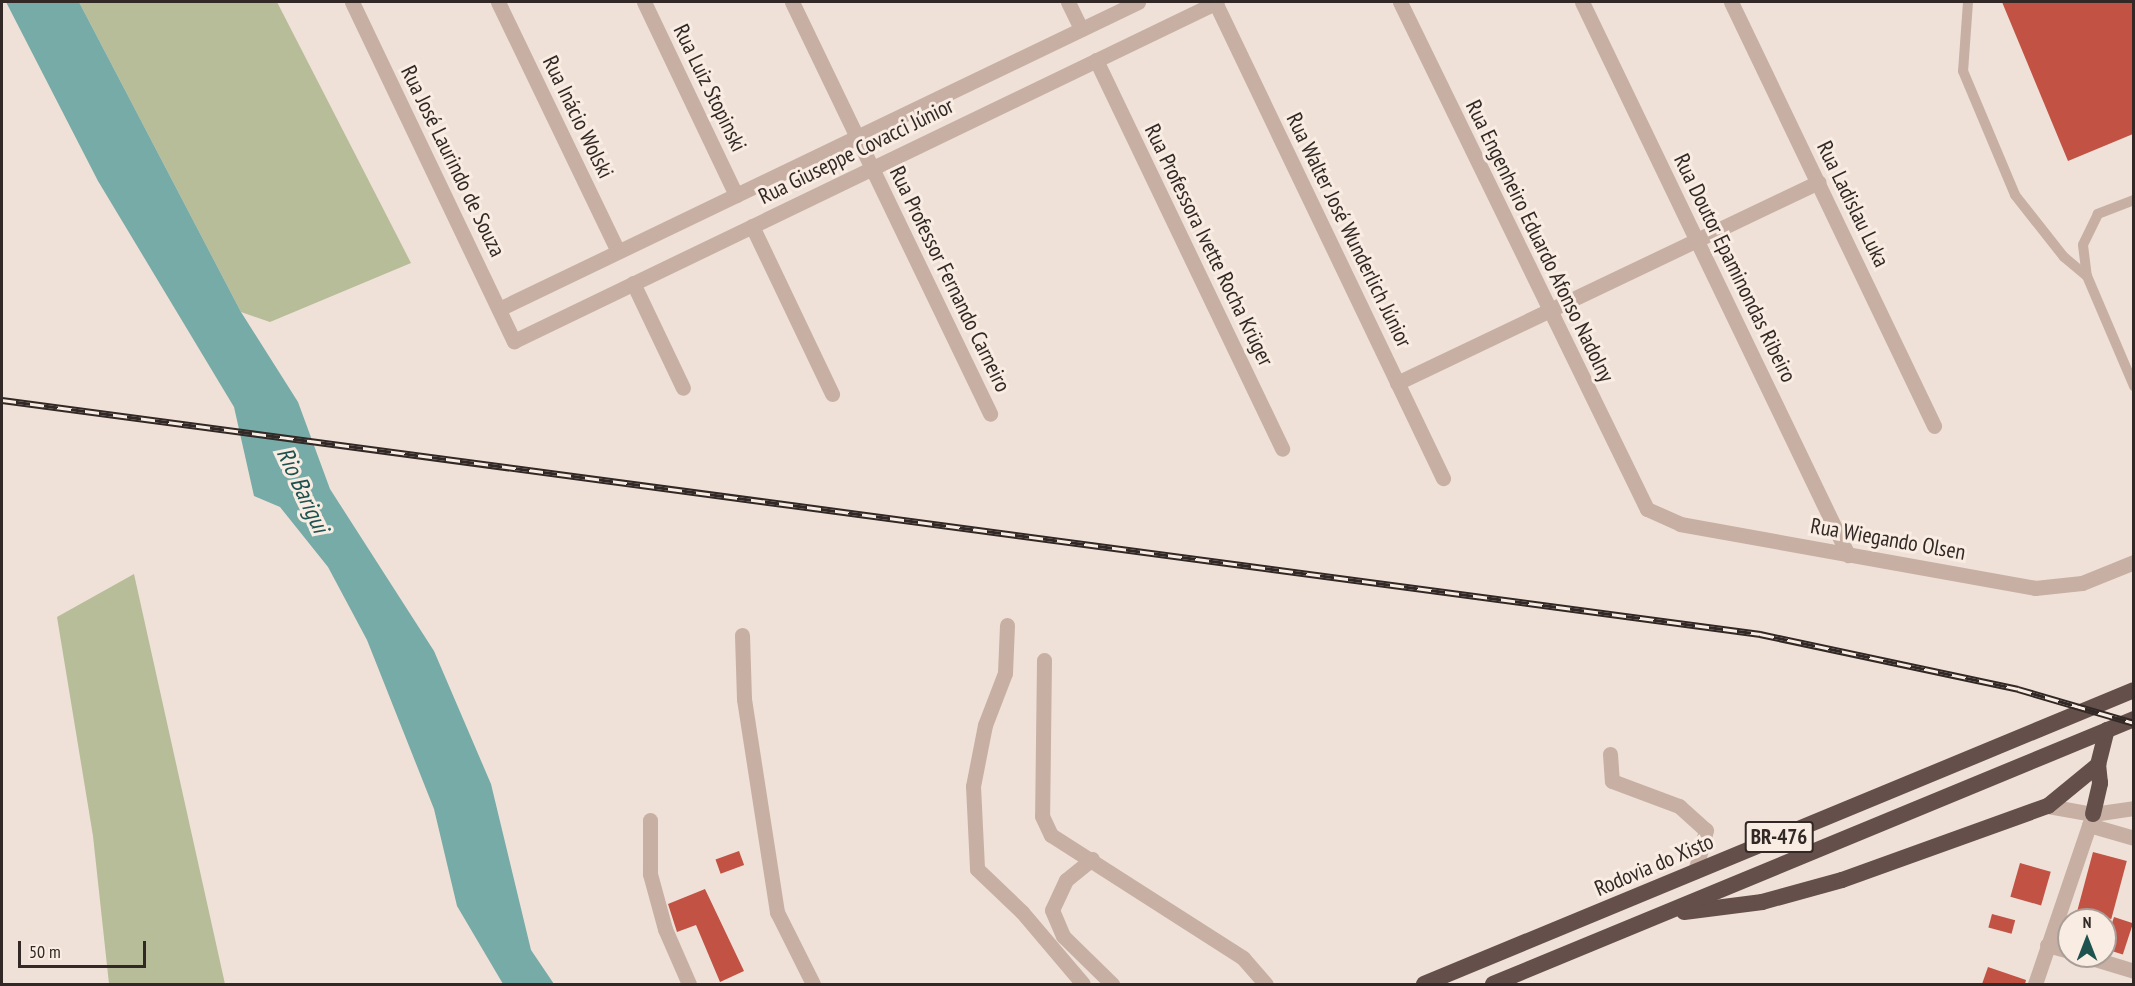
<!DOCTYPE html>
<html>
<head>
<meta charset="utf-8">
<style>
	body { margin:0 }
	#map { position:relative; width:2135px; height:986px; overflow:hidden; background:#efe1d7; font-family:"PT Sans Narrow",sans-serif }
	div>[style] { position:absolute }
	.green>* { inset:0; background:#b6bd98 }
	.water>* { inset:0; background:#77aba7 }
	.building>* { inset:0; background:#c15244; transform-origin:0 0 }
	.service>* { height:10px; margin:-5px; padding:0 5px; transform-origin:5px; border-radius:5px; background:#c7afa4 }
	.minor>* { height:15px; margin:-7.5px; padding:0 7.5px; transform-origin:7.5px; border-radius:7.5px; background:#c7afa4 }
	.tertiary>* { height:15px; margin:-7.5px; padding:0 7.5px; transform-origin:7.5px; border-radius:7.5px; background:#c7afa4 }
	.trunk>* { height:16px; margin:-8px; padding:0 8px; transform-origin:8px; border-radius:8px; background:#644f4a }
	.rail>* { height:7px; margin-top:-3.5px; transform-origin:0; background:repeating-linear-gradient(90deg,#f8ece3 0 14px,#322825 0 28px); box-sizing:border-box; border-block:2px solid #322825 }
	span { translate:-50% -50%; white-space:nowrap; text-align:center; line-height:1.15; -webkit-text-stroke:6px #f8ece3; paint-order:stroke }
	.shield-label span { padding:2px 4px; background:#f8ece3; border:2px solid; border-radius:4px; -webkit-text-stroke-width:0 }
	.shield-label { font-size:21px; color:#322825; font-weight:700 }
	.street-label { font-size:22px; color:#322825 }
	.water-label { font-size:24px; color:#1d524e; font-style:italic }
	.frame { position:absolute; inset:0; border:3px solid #322825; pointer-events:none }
	.north { position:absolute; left:2057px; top:908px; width:60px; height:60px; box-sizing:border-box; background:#f8ece3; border:2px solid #a99e97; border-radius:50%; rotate:0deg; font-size:16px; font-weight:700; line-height:24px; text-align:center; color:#322825 }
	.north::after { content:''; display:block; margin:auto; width:21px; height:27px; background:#1d524e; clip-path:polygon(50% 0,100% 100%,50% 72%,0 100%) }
	.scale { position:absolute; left:18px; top:941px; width:128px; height:27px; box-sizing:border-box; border:3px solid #322825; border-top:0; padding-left:8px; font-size:18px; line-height:21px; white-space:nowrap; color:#322825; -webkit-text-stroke:4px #f8ece3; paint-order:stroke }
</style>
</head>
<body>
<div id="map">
	<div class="green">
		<div style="clip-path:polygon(79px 2px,277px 2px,411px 263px,270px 322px,241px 312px)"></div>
		<div style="clip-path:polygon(134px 574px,225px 984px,109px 984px,93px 836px,57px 617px)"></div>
	</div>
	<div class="water">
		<div style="clip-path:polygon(6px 2px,79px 2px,241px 312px,298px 402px,330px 489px,434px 651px,491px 784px,531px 950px,554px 984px,503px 984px,457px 906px,434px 809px,367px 640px,328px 567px,280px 507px,254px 496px,234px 407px,98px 181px)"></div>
	</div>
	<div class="building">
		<div style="clip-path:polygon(2002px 2px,2133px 2px,2133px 134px,2068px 161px)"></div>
		<div style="left:739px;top:851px;width:15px;height:25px;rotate:70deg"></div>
		<div style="left:2093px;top:852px;width:35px;height:60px;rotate:15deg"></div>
		<div style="left:2020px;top:863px;width:32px;height:35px;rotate:16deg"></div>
		<div style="clip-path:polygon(705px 889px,744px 971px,720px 982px,696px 925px,677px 932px,668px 904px)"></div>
		<div style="left:1992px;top:914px;width:24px;height:14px;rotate:15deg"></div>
		<div style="left:2114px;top:917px;width:20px;height:33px;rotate:18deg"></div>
		<div style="clip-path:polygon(1988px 967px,2026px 980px,2025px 984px,1982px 984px)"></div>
	</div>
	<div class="service">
		<div style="left:1968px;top:2px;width:69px;rotate:94.1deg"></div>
		<div style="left:1963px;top:71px;width:134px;rotate:67.2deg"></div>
		<div style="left:2015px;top:195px;width:79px;rotate:51.7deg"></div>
		<div style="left:2064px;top:257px;width:30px;rotate:40deg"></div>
		<div style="left:2134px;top:200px;width:39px;rotate:159deg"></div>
		<div style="left:2098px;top:214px;width:34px;rotate:116deg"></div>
		<div style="left:2083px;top:245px;width:31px;rotate:83deg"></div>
		<div style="left:2087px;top:276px;width:120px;rotate:66.9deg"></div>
	</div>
	<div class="minor">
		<div style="left:352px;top:2px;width:376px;rotate:64.5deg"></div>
		<div style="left:514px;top:341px;width:780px;rotate:-25.74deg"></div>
		<div style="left:498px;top:2px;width:276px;rotate:64.3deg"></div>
		<div style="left:644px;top:2px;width:214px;rotate:64.5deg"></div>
		<div style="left:792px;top:2px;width:457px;rotate:64.3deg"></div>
		<div style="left:1068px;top:2px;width:30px;rotate:64deg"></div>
		<div style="left:1215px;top:2px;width:528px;rotate:64.41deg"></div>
		<div style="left:1582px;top:2px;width:614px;rotate:64.31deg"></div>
		<div style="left:1731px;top:2px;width:470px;rotate:64.4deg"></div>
		<div style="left:1096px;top:60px;width:431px;rotate:64.4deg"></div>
		<div style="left:752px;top:226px;width:186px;rotate:64.5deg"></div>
		<div style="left:633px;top:283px;width:116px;rotate:64.5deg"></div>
		<div style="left:499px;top:309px;width:709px;rotate:-25.66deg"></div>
		<div style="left:1397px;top:383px;width:467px;rotate:-25.5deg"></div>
		<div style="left:1007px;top:625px;width:48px;rotate:92.4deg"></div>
		<div style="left:1005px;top:673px;width:56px;rotate:111deg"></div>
		<div style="left:985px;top:725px;width:62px;rotate:101.1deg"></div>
		<div style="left:973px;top:786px;width:83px;rotate:87.2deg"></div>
		<div style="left:977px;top:869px;width:62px;rotate:43.7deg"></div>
		<div style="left:1022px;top:912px;width:94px;rotate:49.7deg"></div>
		<div style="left:742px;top:635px;width:64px;rotate:88.2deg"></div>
		<div style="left:744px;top:699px;width:216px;rotate:81.2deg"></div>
		<div style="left:777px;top:912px;width:80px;rotate:63.4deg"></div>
		<div style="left:1044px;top:660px;width:156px;rotate:90.7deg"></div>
		<div style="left:1042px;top:816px;width:21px;rotate:65deg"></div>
		<div style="left:1051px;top:835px;width:228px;rotate:32.6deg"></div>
		<div style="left:1243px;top:958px;width:35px;rotate:49deg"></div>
		<div style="left:1610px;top:754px;width:27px;rotate:86deg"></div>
		<div style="left:1612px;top:781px;width:72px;rotate:20.5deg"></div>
		<div style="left:1679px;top:806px;width:36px;rotate:42deg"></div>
		<div style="left:1706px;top:830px;width:43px;rotate:104.7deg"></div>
		<div style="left:2048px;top:806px;width:46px;rotate:10.1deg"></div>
		<div style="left:2093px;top:814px;width:41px;rotate:-8.3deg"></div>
		<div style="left:650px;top:820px;width:54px;rotate:90deg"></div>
		<div style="left:650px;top:874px;width:57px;rotate:74.7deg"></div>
		<div style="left:665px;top:929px;width:60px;rotate:66.4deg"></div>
		<div style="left:2089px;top:825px;width:47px;rotate:16.1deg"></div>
		<div style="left:1092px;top:859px;width:33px;rotate:141deg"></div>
		<div style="left:1066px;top:880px;width:33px;rotate:115deg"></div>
		<div style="left:1052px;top:910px;width:28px;rotate:67deg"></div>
		<div style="left:1063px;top:936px;width:69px;rotate:44.4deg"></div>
		<div style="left:2047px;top:945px;width:23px;rotate:15deg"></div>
		<div style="left:2085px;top:956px;width:51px;rotate:17deg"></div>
		<div style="left:2035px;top:984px;width:180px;rotate:-71.2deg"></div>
	</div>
	<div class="tertiary">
		<div style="left:1400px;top:2px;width:564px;rotate:64.03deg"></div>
		<div style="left:1647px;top:509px;width:36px;rotate:24deg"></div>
		<div style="left:1680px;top:524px;width:361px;rotate:10.2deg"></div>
		<div style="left:2035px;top:588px;width:47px;rotate:-6.1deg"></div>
		<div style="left:2082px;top:583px;width:56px;rotate:-22deg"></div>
	</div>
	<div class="trunk">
		<div style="left:2093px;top:814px;width:32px;rotate:-77deg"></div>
		<div style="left:2100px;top:783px;width:18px;rotate:-96deg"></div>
		<div style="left:1684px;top:912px;width:79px;rotate:-7.3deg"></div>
		<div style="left:1762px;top:902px;width:83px;rotate:-15.4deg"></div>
		<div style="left:1842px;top:880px;width:219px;rotate:-19.8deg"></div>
		<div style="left:2048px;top:806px;width:65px;rotate:-39.4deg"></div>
		<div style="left:2098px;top:765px;width:36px;rotate:-76deg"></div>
		<div style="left:1424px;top:984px;width:768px;rotate:-22.49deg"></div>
		<div style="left:1493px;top:984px;width:694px;rotate:-22.46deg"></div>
	</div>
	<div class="rail">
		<div style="left:2px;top:400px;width:1774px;rotate:7.58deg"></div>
		<div style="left:1760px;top:634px;width:264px;rotate:12deg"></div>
		<div style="left:2018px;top:689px;width:121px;rotate:16.3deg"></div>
	</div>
	<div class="shield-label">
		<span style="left:1779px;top:837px">BR-476</span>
	</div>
	<div class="street-label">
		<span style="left:710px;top:88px;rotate:64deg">Rua Luiz Stopinski</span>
		<span style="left:578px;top:117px;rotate:64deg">Rua Inácio Wolski</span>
		<span style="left:856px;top:151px;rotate:-26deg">Rua Giuseppe Covacci Júnior</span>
		<span style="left:453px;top:161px;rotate:64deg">Rua José Laurindo de Souza</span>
		<span style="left:1853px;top:204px;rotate:64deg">Rua Ladislau Luka</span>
		<span style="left:1349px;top:230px;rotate:64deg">Rua Walter José Wunderlich Júnior</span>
		<span style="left:1540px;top:241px;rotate:64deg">Rua Engenheiro Eduardo Afonso Nadolny</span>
		<span style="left:1209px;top:245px;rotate:64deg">Rua Professora Ivette Rocha Krüger</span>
		<span style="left:1735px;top:268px;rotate:64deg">Rua Doutor Epaminondas Ribeiro</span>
		<span style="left:950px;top:279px;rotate:64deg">Rua Professor Fernando Carneiro</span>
		<span style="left:1888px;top:539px;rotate:10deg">Rua Wiegando Olsen</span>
		<span style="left:1654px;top:865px;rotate:-23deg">Rodovia do Xisto</span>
	</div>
	<div class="water-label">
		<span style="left:303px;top:490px;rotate:65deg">Rio Barigui</span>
	</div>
	<div class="frame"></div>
	<div class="north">N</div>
	<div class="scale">50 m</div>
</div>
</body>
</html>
